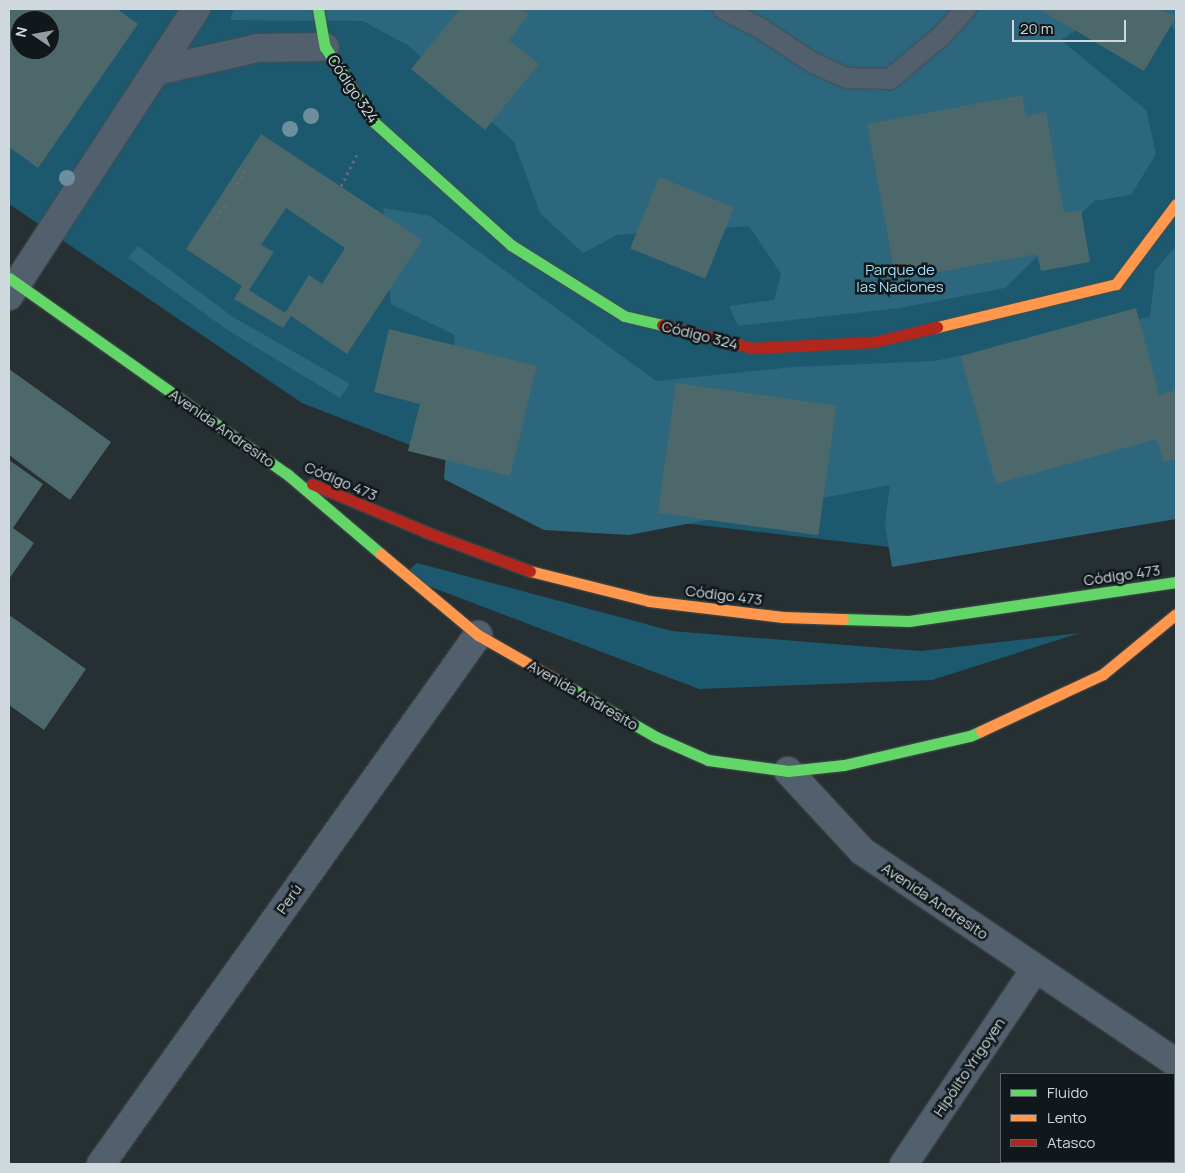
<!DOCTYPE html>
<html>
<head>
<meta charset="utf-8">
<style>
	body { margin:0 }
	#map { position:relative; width:1185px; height:1173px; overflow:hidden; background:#262f32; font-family:Manrope,sans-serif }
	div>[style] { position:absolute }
	.green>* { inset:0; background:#1c596e }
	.forest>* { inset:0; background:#2c677e }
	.building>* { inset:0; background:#4c686a; transform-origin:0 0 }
	.path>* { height:3px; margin-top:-1.5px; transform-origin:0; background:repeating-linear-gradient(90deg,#616a73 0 2.5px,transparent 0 6.5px) }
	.roads { filter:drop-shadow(0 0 1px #454d50) drop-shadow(0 0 1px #454d50) }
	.lane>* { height:20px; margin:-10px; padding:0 10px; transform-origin:10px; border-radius:10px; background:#525f6d }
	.street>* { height:28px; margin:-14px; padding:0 14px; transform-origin:14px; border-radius:14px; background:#525f6d }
	.fast>* { height:11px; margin:-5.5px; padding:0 5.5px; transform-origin:5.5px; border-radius:5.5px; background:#63d668 }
	.slow>* { height:11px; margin:-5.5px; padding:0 5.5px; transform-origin:5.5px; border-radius:5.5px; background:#ff974d }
	.jam>* { height:11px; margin:-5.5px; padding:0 5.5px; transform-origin:5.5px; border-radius:5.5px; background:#b3261e }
	.trees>* { width:16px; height:16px; margin:-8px; border-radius:50%; background:#6d8f9d }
	span { translate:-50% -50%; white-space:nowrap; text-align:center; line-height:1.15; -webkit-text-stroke:5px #11181b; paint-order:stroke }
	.street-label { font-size:15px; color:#cfd9dd }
	.park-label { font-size:15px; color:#a7ddf4 }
	.frame { position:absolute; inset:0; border:10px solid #cfd9dd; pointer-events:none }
	.legend { position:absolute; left:1000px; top:1073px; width:175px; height:90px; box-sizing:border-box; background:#11181b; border:1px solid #5d6569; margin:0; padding:6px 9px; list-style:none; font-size:15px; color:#cfd9dd }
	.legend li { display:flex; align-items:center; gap:10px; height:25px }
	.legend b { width:25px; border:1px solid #5d6569 }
	.north { position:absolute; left:10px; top:10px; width:50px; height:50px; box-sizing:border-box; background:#11181b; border:1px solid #5d6569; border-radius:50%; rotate:282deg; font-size:14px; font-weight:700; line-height:20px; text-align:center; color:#cfd9dd }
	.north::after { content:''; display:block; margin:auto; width:18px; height:22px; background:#949ea1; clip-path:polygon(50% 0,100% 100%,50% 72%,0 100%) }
	.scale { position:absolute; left:1012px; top:20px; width:114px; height:22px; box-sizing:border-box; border:2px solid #cfd9dd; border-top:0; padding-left:6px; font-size:15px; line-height:18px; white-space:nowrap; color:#cfd9dd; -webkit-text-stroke:4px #11181b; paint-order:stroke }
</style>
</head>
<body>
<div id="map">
	<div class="green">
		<div style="clip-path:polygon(evenodd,9px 9px,1176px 9px,1176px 505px,924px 551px,579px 511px,302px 403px,9px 204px,9px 9px,20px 20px,50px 20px,50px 50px,20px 50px,20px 20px)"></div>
		<div style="clip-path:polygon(417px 563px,672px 631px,921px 651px,1080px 633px,932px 680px,699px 689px,402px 576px)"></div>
	</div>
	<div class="forest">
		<div style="clip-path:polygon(234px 9px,1108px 9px,1061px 40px,1146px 110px,1156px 154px,1131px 195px,1094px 201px,1005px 288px,900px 308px,738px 326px,729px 306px,774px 300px,781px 274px,749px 226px,617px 235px,583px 253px,540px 213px,514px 142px,409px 46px,363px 21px,230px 20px)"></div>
		<div style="clip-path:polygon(1156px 9px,1176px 9px,1176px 31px)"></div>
		<div style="clip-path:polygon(383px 208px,430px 216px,656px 381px,794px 367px,934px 361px,1150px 317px,1155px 271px,1176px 246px,1176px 519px,892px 567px,885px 524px,890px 485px,629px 535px,544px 530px,444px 479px,455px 335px,391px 304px)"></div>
		<div style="clip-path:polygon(138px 246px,233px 317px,350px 384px,340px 398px,226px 329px,128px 258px)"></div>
	</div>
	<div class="building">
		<div style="clip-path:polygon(evenodd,9px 9px,117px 9px,138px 24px,38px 168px,9px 147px,9px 9px,20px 20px,50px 20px,50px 50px,20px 50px,20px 20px)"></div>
		<div style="clip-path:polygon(460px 9px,522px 9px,529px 14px,509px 40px,539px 64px,485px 130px,411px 69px)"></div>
		<div style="clip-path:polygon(1039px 9px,1161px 9px,1176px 17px,1144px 71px)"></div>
		<div style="clip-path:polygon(1022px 95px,1026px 116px,1046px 112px,1064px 213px,1081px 210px,1090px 262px,1041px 271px,1037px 254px,896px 280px,867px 124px)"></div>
		<div style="clip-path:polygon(evenodd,261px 134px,422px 240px,347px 354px,291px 316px,283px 328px,234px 299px,242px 286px,186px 249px,261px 134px,286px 208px,345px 248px,322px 284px,309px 275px,285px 313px,249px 290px,274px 252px,261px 245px,286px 208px)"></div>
		<div style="left:659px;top:177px;width:81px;height:77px;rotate:22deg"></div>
		<div style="clip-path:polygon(1136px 308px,1159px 395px,1176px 390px,1176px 459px,1163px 462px,1157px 439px,996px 484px,961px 356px)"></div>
		<div style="clip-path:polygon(389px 329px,537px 366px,510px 476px,408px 451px,420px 404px,374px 392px)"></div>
		<div style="clip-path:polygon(9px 369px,111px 442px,70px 500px,9px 455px)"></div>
		<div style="left:676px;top:383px;width:162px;height:131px;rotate:8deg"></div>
		<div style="clip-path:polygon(9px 460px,43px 484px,13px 528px,34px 543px,9px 579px)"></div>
		<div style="clip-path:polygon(9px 615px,86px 669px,44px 730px,9px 705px)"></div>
	</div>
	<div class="path">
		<div style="left:237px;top:184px;width:17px;rotate:-57deg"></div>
		<div style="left:341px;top:186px;width:39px;rotate:-63deg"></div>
		<div style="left:216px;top:218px;width:19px;rotate:-54deg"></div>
	</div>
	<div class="roads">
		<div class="lane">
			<div style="left:723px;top:9px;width:42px;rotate:27.2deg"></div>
			<div style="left:760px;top:28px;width:64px;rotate:33.4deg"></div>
			<div style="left:813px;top:63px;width:37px;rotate:24deg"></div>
			<div style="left:847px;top:78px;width:43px;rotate:1.3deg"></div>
			<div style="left:890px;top:79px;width:67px;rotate:-40.1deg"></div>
			<div style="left:941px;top:36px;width:37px;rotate:-47deg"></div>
		</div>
		<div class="street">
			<div style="left:156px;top:71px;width:105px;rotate:-12.7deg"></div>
			<div style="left:258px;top:48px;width:67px;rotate:-0.9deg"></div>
			<div style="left:9px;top:296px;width:343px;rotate:-56.9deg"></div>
			<div style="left:788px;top:771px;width:109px;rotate:47.2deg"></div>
			<div style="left:862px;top:851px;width:379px;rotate:34deg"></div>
			<div style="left:101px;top:1164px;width:650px;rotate:-54.52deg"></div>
			<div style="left:904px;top:1164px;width:235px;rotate:-56.1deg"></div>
		</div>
		<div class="fast">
			<div style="left:318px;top:9px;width:39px;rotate:80deg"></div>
			<div style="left:325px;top:47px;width:90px;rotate:56.8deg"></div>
			<div style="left:374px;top:122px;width:184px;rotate:41.9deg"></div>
			<div style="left:511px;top:245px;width:133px;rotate:32.1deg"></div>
			<div style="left:624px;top:316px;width:39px;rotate:13deg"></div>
			<div style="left:9px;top:278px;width:340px;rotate:35.2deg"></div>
			<div style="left:287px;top:474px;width:123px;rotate:40.4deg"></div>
			<div style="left:843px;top:619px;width:66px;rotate:1.7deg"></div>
			<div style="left:909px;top:621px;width:270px;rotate:-8.3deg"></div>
			<div style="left:562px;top:683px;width:108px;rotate:29.9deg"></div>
			<div style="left:656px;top:737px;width:57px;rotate:23.9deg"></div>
			<div style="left:708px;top:760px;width:81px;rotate:7.8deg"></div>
			<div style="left:788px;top:771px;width:56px;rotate:-6.1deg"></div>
			<div style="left:844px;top:765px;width:129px;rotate:-13deg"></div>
			<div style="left:970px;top:736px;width:12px;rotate:-24deg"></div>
		</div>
		<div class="slow">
			<div style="left:937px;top:327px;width:184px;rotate:-13.5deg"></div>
			<div style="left:1116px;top:284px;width:100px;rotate:-53.1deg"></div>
			<div style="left:381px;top:554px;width:126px;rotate:39.9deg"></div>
			<div style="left:478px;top:635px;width:97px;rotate:29.7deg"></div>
			<div style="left:530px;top:571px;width:123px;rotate:14.1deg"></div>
			<div style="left:649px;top:601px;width:135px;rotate:6.8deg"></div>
			<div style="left:783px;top:617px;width:60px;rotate:1.9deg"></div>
			<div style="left:981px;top:731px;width:135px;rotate:-25deg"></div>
			<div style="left:1103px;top:674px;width:94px;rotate:-39.4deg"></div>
		</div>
		<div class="jam">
			<div style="left:662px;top:325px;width:93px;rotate:14.3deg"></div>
			<div style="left:752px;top:348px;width:122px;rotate:-2.8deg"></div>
			<div style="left:874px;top:342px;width:65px;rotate:-13.4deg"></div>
			<div style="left:312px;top:484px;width:124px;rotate:22.8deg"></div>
			<div style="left:426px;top:532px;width:111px;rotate:20.6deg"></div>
		</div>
	</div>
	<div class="trees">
		<div style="left:311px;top:116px"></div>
		<div style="left:290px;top:129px"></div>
		<div style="left:67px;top:178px"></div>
	</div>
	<div class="street-label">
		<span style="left:353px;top:89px;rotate:56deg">Código 324</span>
		<span style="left:700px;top:335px;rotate:14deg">Código 324</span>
		<span style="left:222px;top:428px;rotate:35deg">Avenida Andresito</span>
		<span style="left:341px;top:481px;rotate:23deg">Código 473</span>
		<span style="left:1122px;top:575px;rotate:-8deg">Código 473</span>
		<span style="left:724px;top:595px;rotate:7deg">Código 473</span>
		<span style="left:583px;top:695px;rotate:30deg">Avenida Andresito</span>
		<span style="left:289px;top:899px;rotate:-55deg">Perú</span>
		<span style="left:935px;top:901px;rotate:34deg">Avenida Andresito</span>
		<span style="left:969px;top:1067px;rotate:-56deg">Hipólito Yrigoyen</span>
	</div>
	<div class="park-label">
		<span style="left:900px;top:278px">Parque de<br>las Naciones</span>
	</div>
	<div class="frame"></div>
	<ul class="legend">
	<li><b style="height:6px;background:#63d668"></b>Fluido</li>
	<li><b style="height:6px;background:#ff974d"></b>Lento</li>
	<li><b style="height:6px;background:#b3261e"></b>Atasco</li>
	</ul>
	<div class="north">N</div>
	<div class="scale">20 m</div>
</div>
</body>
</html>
